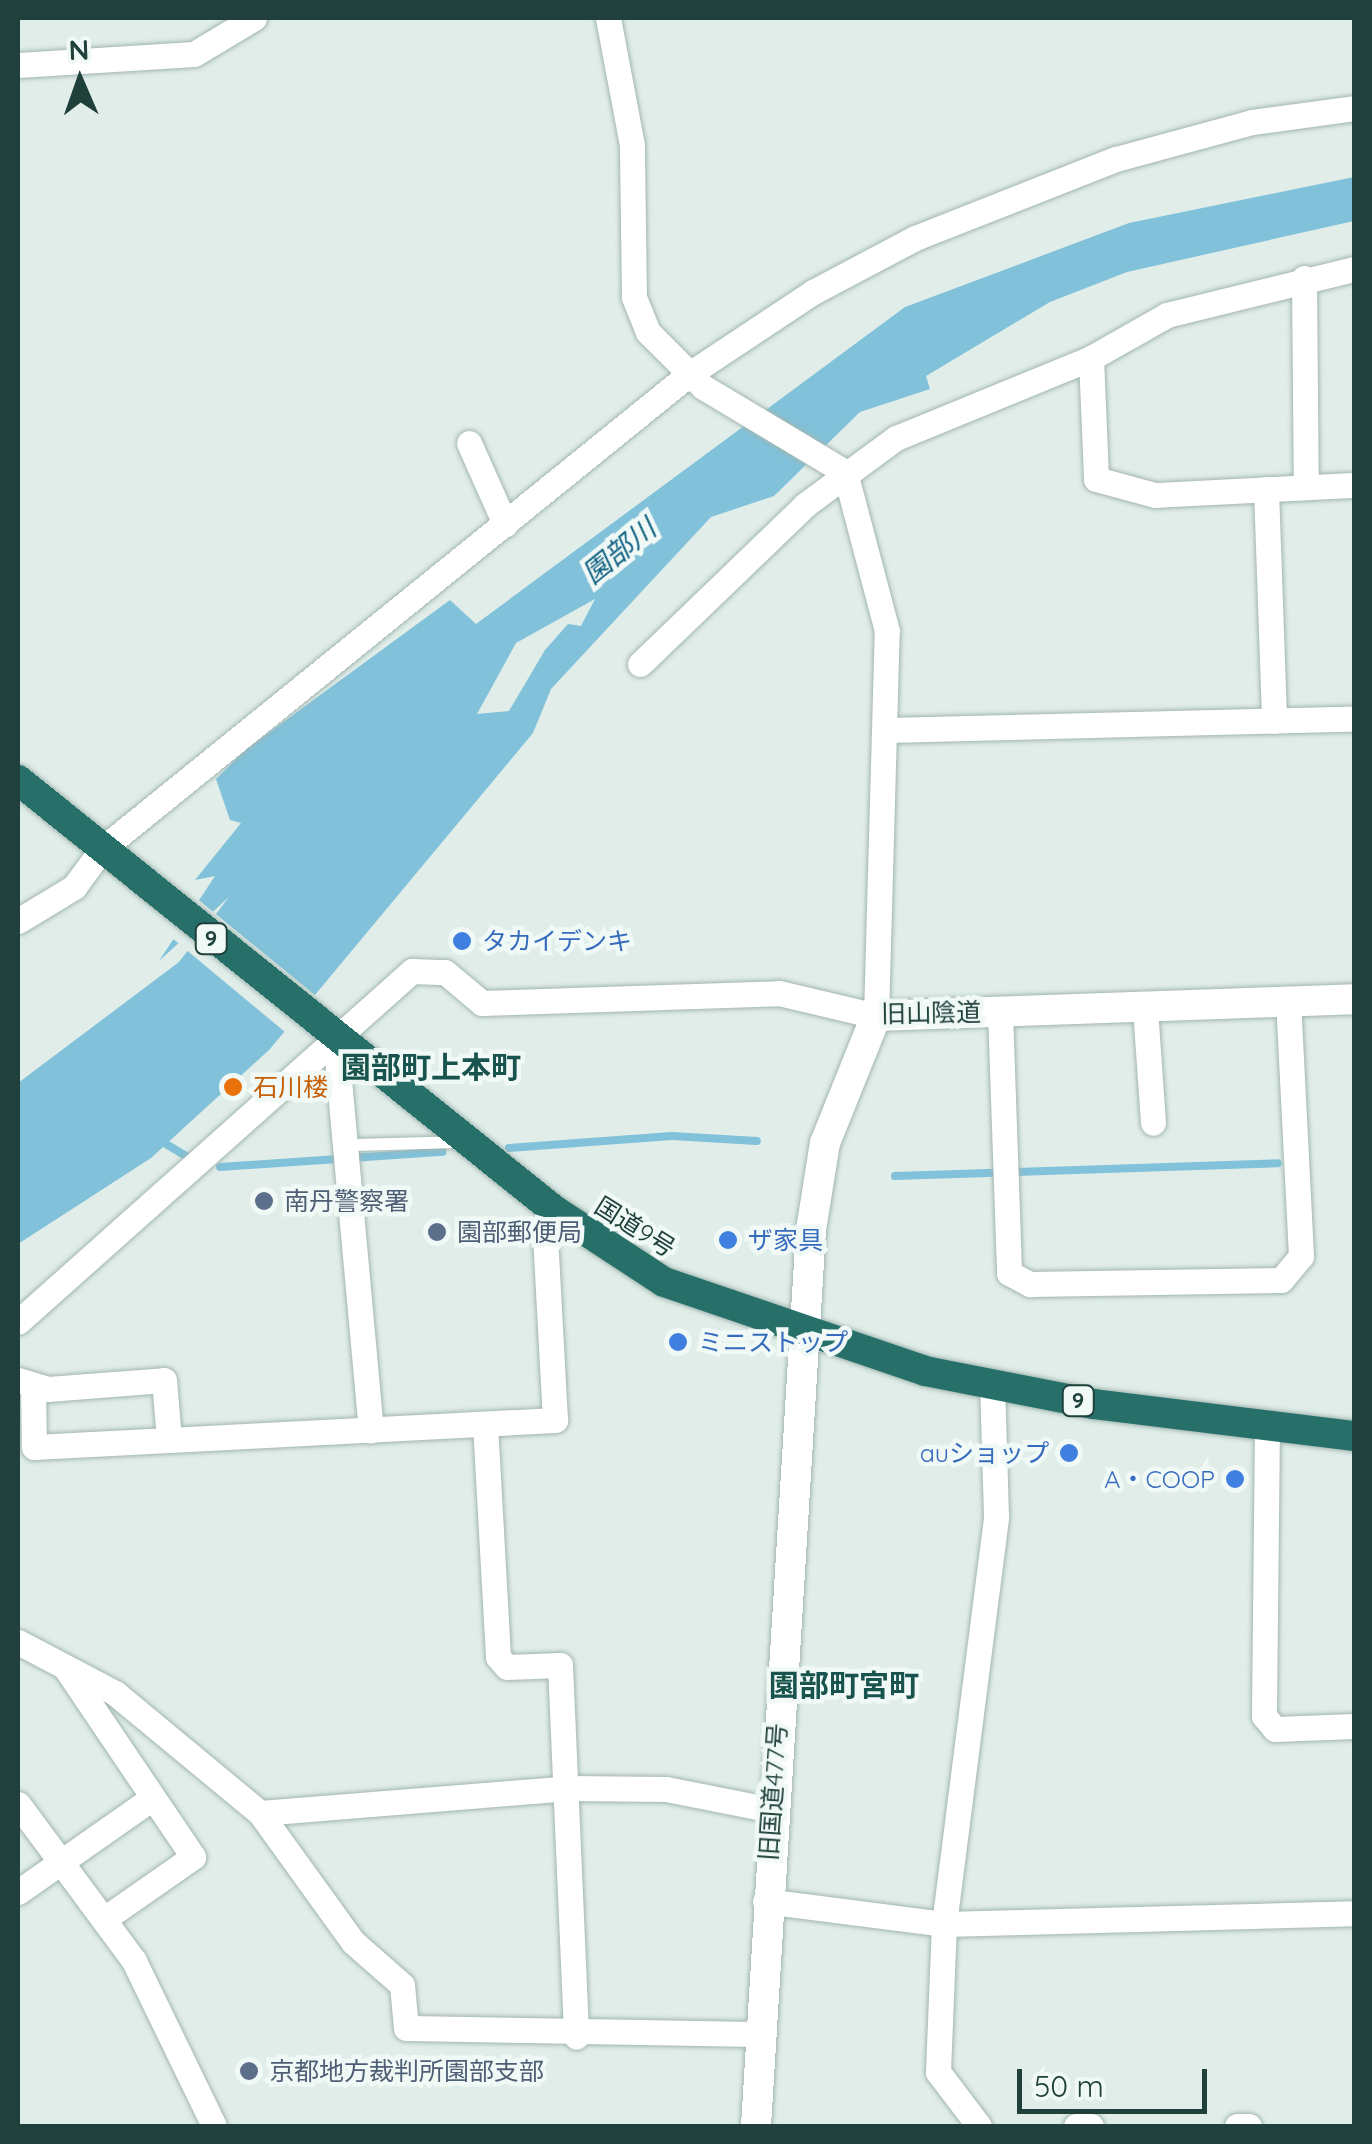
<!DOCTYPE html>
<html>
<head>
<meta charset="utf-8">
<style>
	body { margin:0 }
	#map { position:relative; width:1372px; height:2144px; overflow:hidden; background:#e0ede9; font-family:Quicksand,"Noto Sans JP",sans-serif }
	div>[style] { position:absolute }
	.water>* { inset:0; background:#81c1d9 }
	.pier>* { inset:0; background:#e0ede9 }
	.stream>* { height:8px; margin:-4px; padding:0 4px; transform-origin:4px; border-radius:4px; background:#81c1d9 }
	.roads { filter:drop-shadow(0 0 2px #a2b6b1) drop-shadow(0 0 2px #a2b6b1) }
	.lane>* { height:12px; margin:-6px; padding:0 6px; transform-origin:6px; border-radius:6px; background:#fff }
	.street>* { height:25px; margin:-12.5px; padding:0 12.5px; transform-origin:12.5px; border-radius:12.5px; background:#fff }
	.secondary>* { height:30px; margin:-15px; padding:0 15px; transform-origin:15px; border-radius:15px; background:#fff }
	.highway>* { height:30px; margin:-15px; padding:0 15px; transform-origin:15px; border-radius:15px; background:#27706a }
	.dots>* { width:28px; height:28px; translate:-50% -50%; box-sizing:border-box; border:5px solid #f1f9f6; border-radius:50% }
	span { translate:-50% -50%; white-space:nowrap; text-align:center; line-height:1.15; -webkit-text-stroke:9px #f1f9f6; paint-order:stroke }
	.shield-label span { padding:2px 8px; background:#f1f9f6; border:2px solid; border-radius:8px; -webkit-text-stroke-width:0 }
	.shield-label { font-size:22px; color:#1f403b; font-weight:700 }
	.shop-label { font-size:25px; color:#366cbe }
	.left { translate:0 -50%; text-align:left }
	.right { translate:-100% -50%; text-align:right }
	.street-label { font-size:25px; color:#1f403b }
	.food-label { font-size:25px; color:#c56008 }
	.service-label { font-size:25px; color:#4e5e75 }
	.water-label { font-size:28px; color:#116283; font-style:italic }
	.quarter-label { font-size:30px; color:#18544d; font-weight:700 }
	.frame { position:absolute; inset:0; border:20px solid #1f403b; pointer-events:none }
	.north { position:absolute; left:30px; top:30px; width:100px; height:100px; -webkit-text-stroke:8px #f1f9f6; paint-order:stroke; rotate:358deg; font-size:28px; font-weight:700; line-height:40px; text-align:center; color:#1f403b }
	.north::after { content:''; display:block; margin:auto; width:35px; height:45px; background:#1f403b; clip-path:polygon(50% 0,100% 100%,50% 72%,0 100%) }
	.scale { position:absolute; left:1017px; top:2069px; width:190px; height:45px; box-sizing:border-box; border:5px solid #1f403b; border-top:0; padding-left:12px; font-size:30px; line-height:35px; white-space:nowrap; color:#1f403b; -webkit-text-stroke:8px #f1f9f6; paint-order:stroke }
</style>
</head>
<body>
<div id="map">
	<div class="water">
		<div style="clip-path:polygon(evenodd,1354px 177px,1354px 221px,1127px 272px,1050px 302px,926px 376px,930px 389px,860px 412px,774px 496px,711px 517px,551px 689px,533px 733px,270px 1049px,151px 1158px,18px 1244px,18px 1083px,179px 962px,229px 897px,159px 961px,215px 876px,195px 880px,241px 823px,230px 820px,216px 779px,245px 750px,450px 600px,476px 624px,905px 307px,1129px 223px,1354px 177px,595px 599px,581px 626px,568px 624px,545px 650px,509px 711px,477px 714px,516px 643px,595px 599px)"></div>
	</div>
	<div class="pier">
		<div style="clip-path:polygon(195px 897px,316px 996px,285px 1032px,184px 948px,194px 935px,182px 946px,169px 936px)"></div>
	</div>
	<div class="stream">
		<div style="left:161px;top:1141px;width:31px;rotate:31deg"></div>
		<div style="left:509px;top:1148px;width:163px;rotate:-4.2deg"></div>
		<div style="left:672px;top:1136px;width:85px;rotate:3.4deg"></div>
		<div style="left:220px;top:1167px;width:223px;rotate:-3.9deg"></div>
		<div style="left:895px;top:1176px;width:383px;rotate:-1.9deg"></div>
	</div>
	<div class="roads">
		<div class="lane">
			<div style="left:352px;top:1145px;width:106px;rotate:-1.6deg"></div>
		</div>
		<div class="street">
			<div style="left:18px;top:65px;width:176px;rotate:-3.6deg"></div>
			<div style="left:194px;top:54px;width:70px;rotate:-31deg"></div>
			<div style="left:1304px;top:278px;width:209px;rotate:89.5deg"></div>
			<div style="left:1091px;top:358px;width:121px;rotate:87.6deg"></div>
			<div style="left:1096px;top:479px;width:61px;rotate:15.2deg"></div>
			<div style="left:1155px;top:495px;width:199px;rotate:-2.9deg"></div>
			<div style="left:469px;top:443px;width:89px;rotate:66deg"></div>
			<div style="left:1266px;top:489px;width:232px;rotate:88deg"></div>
			<div style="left:640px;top:664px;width:229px;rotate:-43.9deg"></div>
			<div style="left:805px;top:505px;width:113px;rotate:-36.4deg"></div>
			<div style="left:896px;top:438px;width:211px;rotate:-22.3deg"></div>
			<div style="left:1091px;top:358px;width:87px;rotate:-29.5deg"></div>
			<div style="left:1167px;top:315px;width:193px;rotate:-13.8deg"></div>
			<div style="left:890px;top:730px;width:464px;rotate:-1.4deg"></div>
			<div style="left:18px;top:921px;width:66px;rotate:-31.3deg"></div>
			<div style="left:74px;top:887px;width:47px;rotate:-53.6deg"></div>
			<div style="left:102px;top:849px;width:754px;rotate:-38.97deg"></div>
			<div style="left:688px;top:375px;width:150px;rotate:-33.6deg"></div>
			<div style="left:813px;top:292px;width:115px;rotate:-27.9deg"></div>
			<div style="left:915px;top:238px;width:216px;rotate:-21.5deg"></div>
			<div style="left:1116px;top:159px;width:141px;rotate:-15.2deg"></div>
			<div style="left:1252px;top:122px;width:103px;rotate:-7.8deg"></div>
			<div style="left:1145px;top:1008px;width:115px;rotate:86deg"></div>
			<div style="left:1000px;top:1012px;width:261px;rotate:88deg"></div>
			<div style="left:1009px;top:1273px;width:24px;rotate:28deg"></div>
			<div style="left:1030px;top:1284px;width:251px;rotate:-0.9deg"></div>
			<div style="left:1281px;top:1280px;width:31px;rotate:-50deg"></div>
			<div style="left:1301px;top:1256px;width:254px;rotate:-92.9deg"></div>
			<div style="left:335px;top:1036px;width:396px;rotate:84.8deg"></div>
			<div style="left:18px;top:1322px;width:528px;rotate:-41.7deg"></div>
			<div style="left:412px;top:971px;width:33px;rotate:2deg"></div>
			<div style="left:445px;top:972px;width:48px;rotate:40deg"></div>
			<div style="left:482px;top:1003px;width:297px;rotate:-1.9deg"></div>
			<div style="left:779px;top:993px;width:100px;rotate:13.3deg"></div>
			<div style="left:876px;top:1016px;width:385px;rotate:-88.4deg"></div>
			<div style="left:887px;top:631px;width:164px;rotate:-104.8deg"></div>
			<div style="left:845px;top:472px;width:165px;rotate:-149.1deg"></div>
			<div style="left:703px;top:387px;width:78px;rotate:-135deg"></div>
			<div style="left:648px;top:332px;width:38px;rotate:-112deg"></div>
			<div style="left:634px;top:297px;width:152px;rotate:-90.8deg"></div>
			<div style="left:632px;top:145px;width:129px;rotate:-100.7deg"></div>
			<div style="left:18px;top:1380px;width:31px;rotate:17deg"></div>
			<div style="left:48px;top:1389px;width:116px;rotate:-4.4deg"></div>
			<div style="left:164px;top:1380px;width:60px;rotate:85.2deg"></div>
			<div style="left:33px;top:1385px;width:62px;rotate:89.1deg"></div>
			<div style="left:34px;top:1447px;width:522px;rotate:-2.97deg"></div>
			<div style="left:555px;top:1420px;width:182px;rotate:-93.1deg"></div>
			<div style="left:545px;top:1238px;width:29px;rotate:-72deg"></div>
			<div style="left:485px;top:1424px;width:233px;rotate:86.8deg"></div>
			<div style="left:498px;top:1657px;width:13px;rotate:48deg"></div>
			<div style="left:507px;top:1667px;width:53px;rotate:-2.2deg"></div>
			<div style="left:560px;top:1665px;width:372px;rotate:87.5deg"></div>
			<div style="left:1267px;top:1425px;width:291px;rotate:90.6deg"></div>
			<div style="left:1264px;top:1716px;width:17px;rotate:50deg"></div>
			<div style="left:1275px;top:1729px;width:79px;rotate:-2.2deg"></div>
			<div style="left:18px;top:1642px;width:110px;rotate:27.7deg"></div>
			<div style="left:115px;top:1693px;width:188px;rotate:39.6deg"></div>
			<div style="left:260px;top:1813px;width:159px;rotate:54.2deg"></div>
			<div style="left:353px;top:1942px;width:65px;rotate:41.3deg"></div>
			<div style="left:402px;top:1985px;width:43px;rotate:84.7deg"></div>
			<div style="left:406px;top:2028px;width:352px;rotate:1deg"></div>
			<div style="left:65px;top:1667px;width:229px;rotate:56deg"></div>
			<div style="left:193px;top:1857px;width:108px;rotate:145.1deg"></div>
			<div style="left:18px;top:1804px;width:195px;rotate:53.5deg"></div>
			<div style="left:134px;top:1961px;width:183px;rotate:64.1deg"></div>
			<div style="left:260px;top:1813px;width:310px;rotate:-4.6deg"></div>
			<div style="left:569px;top:1788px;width:97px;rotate:0.6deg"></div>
			<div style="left:666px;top:1789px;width:108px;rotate:11.2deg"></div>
			<div style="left:18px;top:1892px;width:164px;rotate:-35deg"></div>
			<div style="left:765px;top:1901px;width:180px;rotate:7.3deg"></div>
			<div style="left:944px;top:1924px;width:410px;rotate:-1.5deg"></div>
			<div style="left:979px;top:2126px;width:68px;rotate:-127.2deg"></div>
			<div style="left:938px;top:2072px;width:148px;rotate:-87.7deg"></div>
			<div style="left:944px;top:1924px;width:411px;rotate:-82.7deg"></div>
			<div style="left:996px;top:1516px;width:131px;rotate:-91.7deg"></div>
			<div style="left:1076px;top:2126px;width:15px"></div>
			<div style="left:1237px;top:2126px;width:12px"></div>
		</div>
		<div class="secondary">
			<div style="left:756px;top:2126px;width:898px;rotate:-86.49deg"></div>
			<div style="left:811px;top:1230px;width:88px;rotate:-80.9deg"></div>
			<div style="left:825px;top:1143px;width:137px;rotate:-68.1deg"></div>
			<div style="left:876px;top:1016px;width:478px;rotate:-2deg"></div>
		</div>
		<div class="highway">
			<div style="left:18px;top:780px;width:687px;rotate:38.74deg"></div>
			<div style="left:554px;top:1210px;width:131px;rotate:33.2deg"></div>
			<div style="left:664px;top:1282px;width:276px;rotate:18.8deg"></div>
			<div style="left:925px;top:1371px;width:171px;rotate:11.1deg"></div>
			<div style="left:1093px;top:1404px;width:263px;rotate:7deg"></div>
		</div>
	</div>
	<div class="dots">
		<div style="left:462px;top:941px;background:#3f7fe0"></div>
		<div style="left:233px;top:1087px;background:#e8710a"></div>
		<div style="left:264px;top:1201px;background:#5c6f8a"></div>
		<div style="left:437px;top:1232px;background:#5c6f8a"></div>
		<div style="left:728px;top:1240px;background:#3f7fe0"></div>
		<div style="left:678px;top:1342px;background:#3f7fe0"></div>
		<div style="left:1069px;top:1453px;background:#3f7fe0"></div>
		<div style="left:1235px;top:1479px;background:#3f7fe0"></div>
		<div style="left:249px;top:2071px;background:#5c6f8a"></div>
	</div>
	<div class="shield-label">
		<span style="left:211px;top:939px">9</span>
		<span style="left:1078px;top:1401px">9</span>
	</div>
	<div class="shop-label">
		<span class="left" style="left:482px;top:941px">タカイデンキ</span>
		<span class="left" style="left:748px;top:1240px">ザ家具</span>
		<span class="left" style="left:698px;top:1342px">ミニストップ</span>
		<span class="right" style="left:1049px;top:1453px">auショップ</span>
		<span class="right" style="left:1215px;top:1479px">A・COOP</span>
	</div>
	<div class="street-label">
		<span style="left:931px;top:1013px;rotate:-1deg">旧山陰道</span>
		<span style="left:635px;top:1227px;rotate:32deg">国道9号</span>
		<span style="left:773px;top:1792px;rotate:-86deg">旧国道477号</span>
	</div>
	<div class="food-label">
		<span class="left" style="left:253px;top:1087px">石川楼</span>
	</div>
	<div class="service-label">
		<span class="left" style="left:284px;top:1201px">南丹警察署</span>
		<span class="left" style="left:457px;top:1232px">園部郵便局</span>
		<span class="left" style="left:269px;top:2071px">京都地方裁判所園部支部</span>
	</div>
	<div class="water-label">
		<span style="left:619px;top:551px;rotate:-39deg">園部川</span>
	</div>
	<div class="quarter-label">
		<span style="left:431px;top:1067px">園部町上本町</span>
		<span style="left:844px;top:1685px">園部町宮町</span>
	</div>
	<div class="frame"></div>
	<div class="north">N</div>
	<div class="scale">50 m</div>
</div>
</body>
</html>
